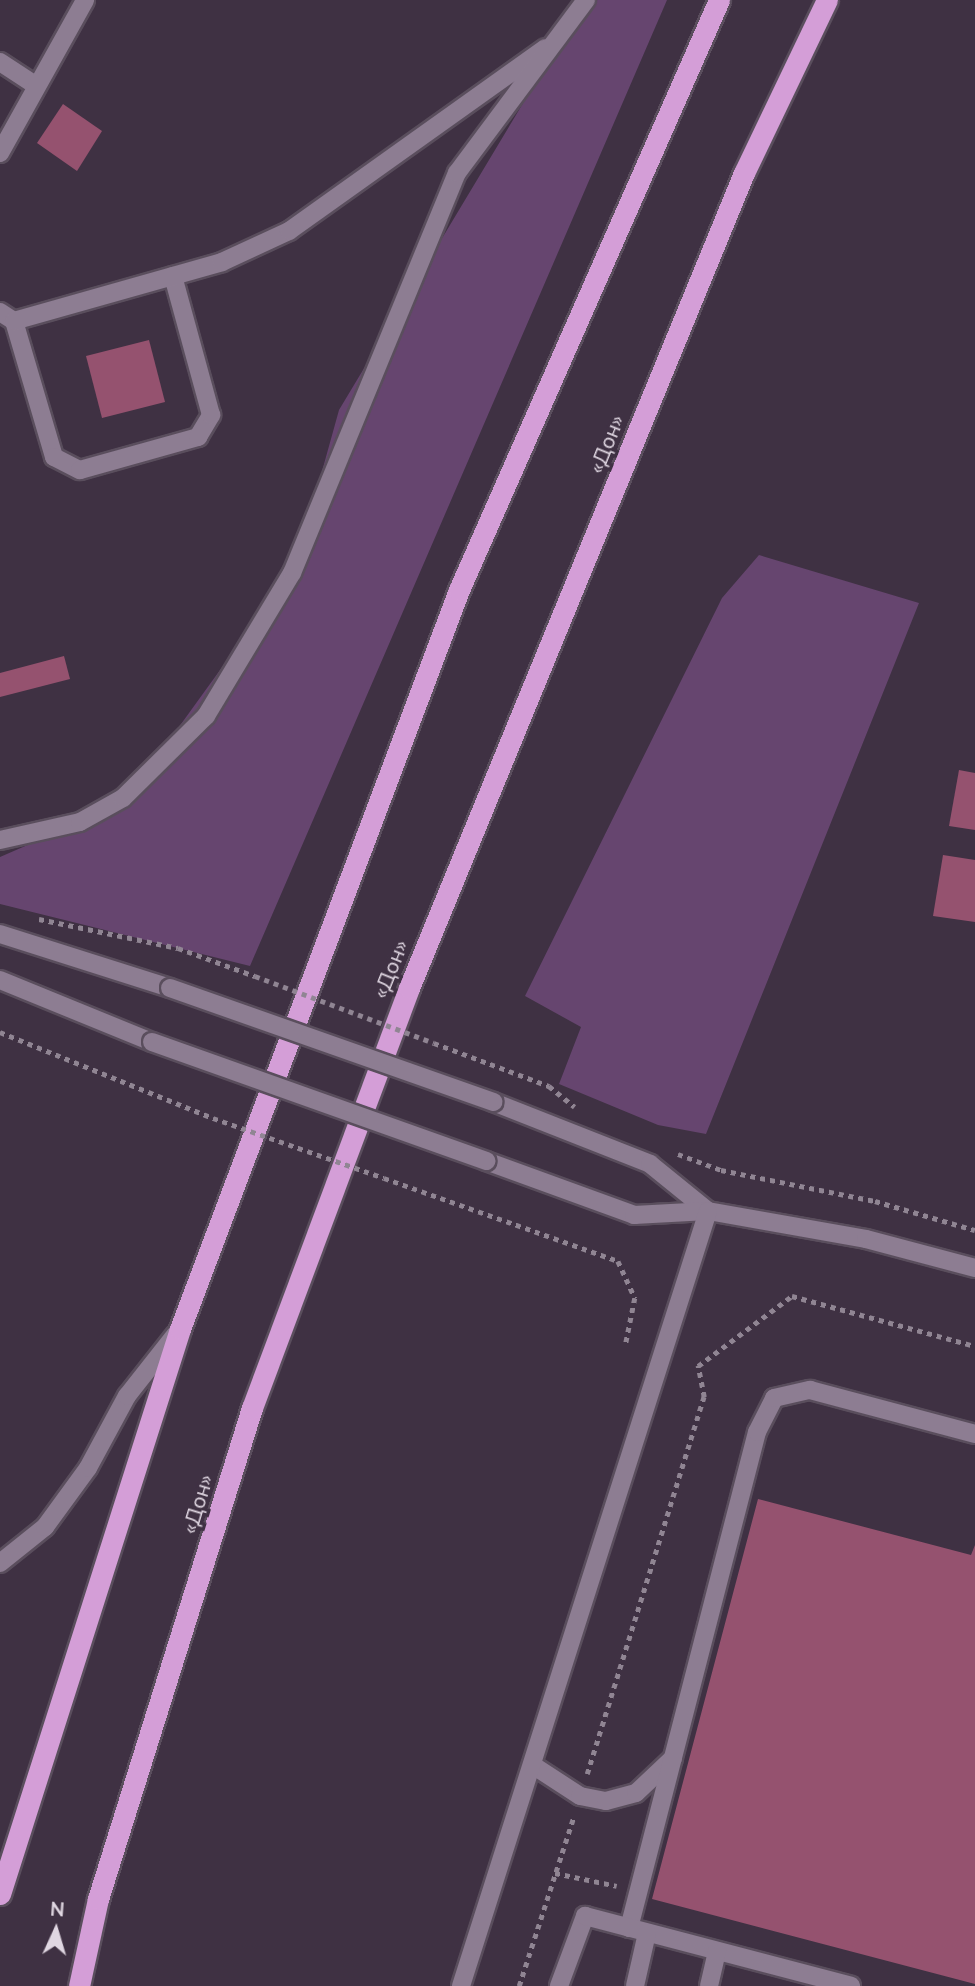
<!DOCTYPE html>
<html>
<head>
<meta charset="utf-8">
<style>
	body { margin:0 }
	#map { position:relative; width:975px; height:1986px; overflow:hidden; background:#3f3143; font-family:Mulish,sans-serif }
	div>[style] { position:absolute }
	.green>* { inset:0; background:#66456f }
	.building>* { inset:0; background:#95526f }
	.path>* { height:4.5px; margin-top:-2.25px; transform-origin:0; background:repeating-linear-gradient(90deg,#908593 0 5px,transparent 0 10px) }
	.roads { filter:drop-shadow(2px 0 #5a4e5d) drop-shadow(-2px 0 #5a4e5d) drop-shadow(0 2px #5a4e5d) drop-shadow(0 -2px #5a4e5d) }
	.minor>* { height:18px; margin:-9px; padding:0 9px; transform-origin:9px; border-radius:9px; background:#8d7d92 }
	.highway>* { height:21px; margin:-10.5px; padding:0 10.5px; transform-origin:10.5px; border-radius:10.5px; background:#d49ed7 }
	.path-bridge>* { height:4.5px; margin-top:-2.25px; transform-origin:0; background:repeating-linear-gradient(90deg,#908593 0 5px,transparent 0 10px) }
	.bridges { filter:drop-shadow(2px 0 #5a4e5d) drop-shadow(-2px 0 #5a4e5d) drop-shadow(0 2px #5a4e5d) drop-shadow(0 -2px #5a4e5d) }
	.minor-bridge>* { height:18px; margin:-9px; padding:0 9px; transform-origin:9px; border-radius:9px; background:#8d7d92 }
	span { translate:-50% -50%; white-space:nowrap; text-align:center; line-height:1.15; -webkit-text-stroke:7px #3f3143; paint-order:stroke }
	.street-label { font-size:21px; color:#e0d7e2 }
	.north { position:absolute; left:21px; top:1895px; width:70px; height:70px; -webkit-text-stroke:5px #3f3143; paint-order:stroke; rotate:4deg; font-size:19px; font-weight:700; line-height:28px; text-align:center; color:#e0d7e2 }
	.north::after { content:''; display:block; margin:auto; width:24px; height:32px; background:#e0d7e2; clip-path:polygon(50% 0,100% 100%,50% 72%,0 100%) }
</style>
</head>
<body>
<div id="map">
	<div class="green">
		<div style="clip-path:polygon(585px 0,667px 0,250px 966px,0 904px,0 857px,124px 803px,296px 565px,339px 410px)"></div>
		<div style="clip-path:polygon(759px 555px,919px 603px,706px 1134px,658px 1125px,559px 1084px,581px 1027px,525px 996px,722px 598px)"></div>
	</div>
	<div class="building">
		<div style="clip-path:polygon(63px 104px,102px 131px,77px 171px,37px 143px)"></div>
		<div style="clip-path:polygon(149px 340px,165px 402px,102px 418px,86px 356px)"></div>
		<div style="clip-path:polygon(64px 656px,70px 679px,0 697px,0 673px)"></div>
		<div style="clip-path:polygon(959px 770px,975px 773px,975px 830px,949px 826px)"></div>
		<div style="clip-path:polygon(943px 855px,975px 860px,975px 922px,933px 916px)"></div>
		<div style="clip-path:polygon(758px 1499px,971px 1555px,975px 1545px,975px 1984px,652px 1899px)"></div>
	</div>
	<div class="path">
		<div style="left:39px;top:919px;width:142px;rotate:11.8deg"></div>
		<div style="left:178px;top:948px;width:82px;rotate:20deg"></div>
		<div style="left:0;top:1032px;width:230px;rotate:22deg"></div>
		<div style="left:434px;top:1043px;width:123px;rotate:20.5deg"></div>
		<div style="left:549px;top:1086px;width:33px;rotate:39deg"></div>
		<div style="left:678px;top:1154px;width:46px;rotate:20.4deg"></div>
		<div style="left:721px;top:1170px;width:157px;rotate:11.4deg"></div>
		<div style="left:875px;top:1201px;width:104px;rotate:16.2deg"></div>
		<div style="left:384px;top:1178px;width:248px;rotate:19.5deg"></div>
		<div style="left:618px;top:1261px;width:41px;rotate:65.3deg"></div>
		<div style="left:635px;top:1298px;width:46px;rotate:101.3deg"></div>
		<div style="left:587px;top:1774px;width:395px;rotate:-72.8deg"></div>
		<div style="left:704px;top:1397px;width:32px;rotate:-101deg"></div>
		<div style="left:698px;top:1366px;width:117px;rotate:-36.7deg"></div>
		<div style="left:792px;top:1296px;width:190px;rotate:15.3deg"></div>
		<div style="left:555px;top:1873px;width:63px;rotate:11.8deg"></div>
		<div style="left:519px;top:1986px;width:179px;rotate:-72.1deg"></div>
	</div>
	<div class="roads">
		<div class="minor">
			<div style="left:0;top:62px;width:42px;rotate:33.3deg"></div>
			<div style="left:0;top:153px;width:175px;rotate:-60.9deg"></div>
			<div style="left:0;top:312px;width:17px;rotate:33deg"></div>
			<div style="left:14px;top:321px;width:142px;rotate:73.6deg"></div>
			<div style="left:54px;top:457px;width:29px;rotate:27deg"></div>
			<div style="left:80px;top:470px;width:123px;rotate:-15.6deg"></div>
			<div style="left:198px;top:437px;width:26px;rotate:-59deg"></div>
			<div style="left:211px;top:415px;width:144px;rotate:-105.3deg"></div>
			<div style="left:14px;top:321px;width:216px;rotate:-15.8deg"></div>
			<div style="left:222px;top:262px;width:74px;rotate:-24.8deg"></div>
			<div style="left:289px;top:231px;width:315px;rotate:-35.5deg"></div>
			<div style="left:0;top:840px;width:82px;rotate:-12.7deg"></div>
			<div style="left:80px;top:822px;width:49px;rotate:-29.2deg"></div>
			<div style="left:123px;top:798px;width:117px;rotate:-44.7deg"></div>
			<div style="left:206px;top:716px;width:167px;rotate:-59deg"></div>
			<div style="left:292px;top:573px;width:433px;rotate:-67.6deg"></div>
			<div style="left:457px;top:173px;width:216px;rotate:-53.3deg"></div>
			<div style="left:0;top:934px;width:178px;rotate:17.6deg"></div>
			<div style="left:0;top:980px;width:164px;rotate:22.2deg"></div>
			<div style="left:493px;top:1102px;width:169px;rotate:21.5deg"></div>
			<div style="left:650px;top:1164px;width:75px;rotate:39deg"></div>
			<div style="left:486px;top:1161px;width:158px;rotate:20deg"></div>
			<div style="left:634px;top:1215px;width:74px;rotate:-3.1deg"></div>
			<div style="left:708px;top:1211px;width:160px;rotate:10deg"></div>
			<div style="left:866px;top:1239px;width:113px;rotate:14.9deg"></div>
			<div style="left:0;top:1563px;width:58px;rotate:-38.7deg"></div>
			<div style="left:45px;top:1527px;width:73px;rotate:-53.9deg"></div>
			<div style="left:88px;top:1468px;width:82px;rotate:-61.6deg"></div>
			<div style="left:127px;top:1396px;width:78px;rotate:-51.8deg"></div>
			<div style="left:534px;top:1766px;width:55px;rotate:33.1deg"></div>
			<div style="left:580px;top:1796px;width:26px;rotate:11deg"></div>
			<div style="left:606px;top:1801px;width:31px;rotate:-15deg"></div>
			<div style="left:636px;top:1793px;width:51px;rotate:-43.4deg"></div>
			<div style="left:629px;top:1928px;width:512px;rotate:-75.53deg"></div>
			<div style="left:757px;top:1432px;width:38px;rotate:-63deg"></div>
			<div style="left:774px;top:1398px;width:37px;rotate:-13deg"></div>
			<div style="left:810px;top:1390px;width:171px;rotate:14.9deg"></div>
			<div style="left:461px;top:1986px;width:813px;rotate:-72.32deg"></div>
			<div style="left:559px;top:1986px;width:75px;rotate:-69.6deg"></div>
			<div style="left:585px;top:1916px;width:275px;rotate:14.7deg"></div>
			<div style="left:635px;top:1986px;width:54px;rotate:-77.2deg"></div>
			<div style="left:709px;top:1986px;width:36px;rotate:-77deg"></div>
		</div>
		<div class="highway">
			<div style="left:0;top:1894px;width:593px;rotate:-72.33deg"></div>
			<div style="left:180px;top:1329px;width:790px;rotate:-69.32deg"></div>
			<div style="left:459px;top:590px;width:645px;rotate:-66.22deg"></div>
			<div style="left:79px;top:1986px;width:89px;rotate:-77.7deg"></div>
			<div style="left:98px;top:1899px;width:515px;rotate:-72.59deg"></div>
			<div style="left:252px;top:1408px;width:448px;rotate:-69.5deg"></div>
			<div style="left:409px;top:988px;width:881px;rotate:-67.66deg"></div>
			<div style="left:744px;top:173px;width:192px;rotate:-64.4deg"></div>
		</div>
	</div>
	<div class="path-bridge">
		<div style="left:255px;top:976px;width:191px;rotate:20.5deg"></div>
		<div style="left:213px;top:1118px;width:181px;rotate:19.3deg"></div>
	</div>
	<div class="bridges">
		<div class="minor-bridge">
			<div style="left:170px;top:988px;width:343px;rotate:19.4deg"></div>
			<div style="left:152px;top:1042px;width:355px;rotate:19.6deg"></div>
		</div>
	</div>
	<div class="street-label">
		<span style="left:606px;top:444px;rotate:-68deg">«Дон»</span>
		<span style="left:390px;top:969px;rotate:-68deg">«Дон»</span>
		<span style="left:197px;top:1504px;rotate:-73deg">«Дон»</span>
	</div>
	<div class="north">N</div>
</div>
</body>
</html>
